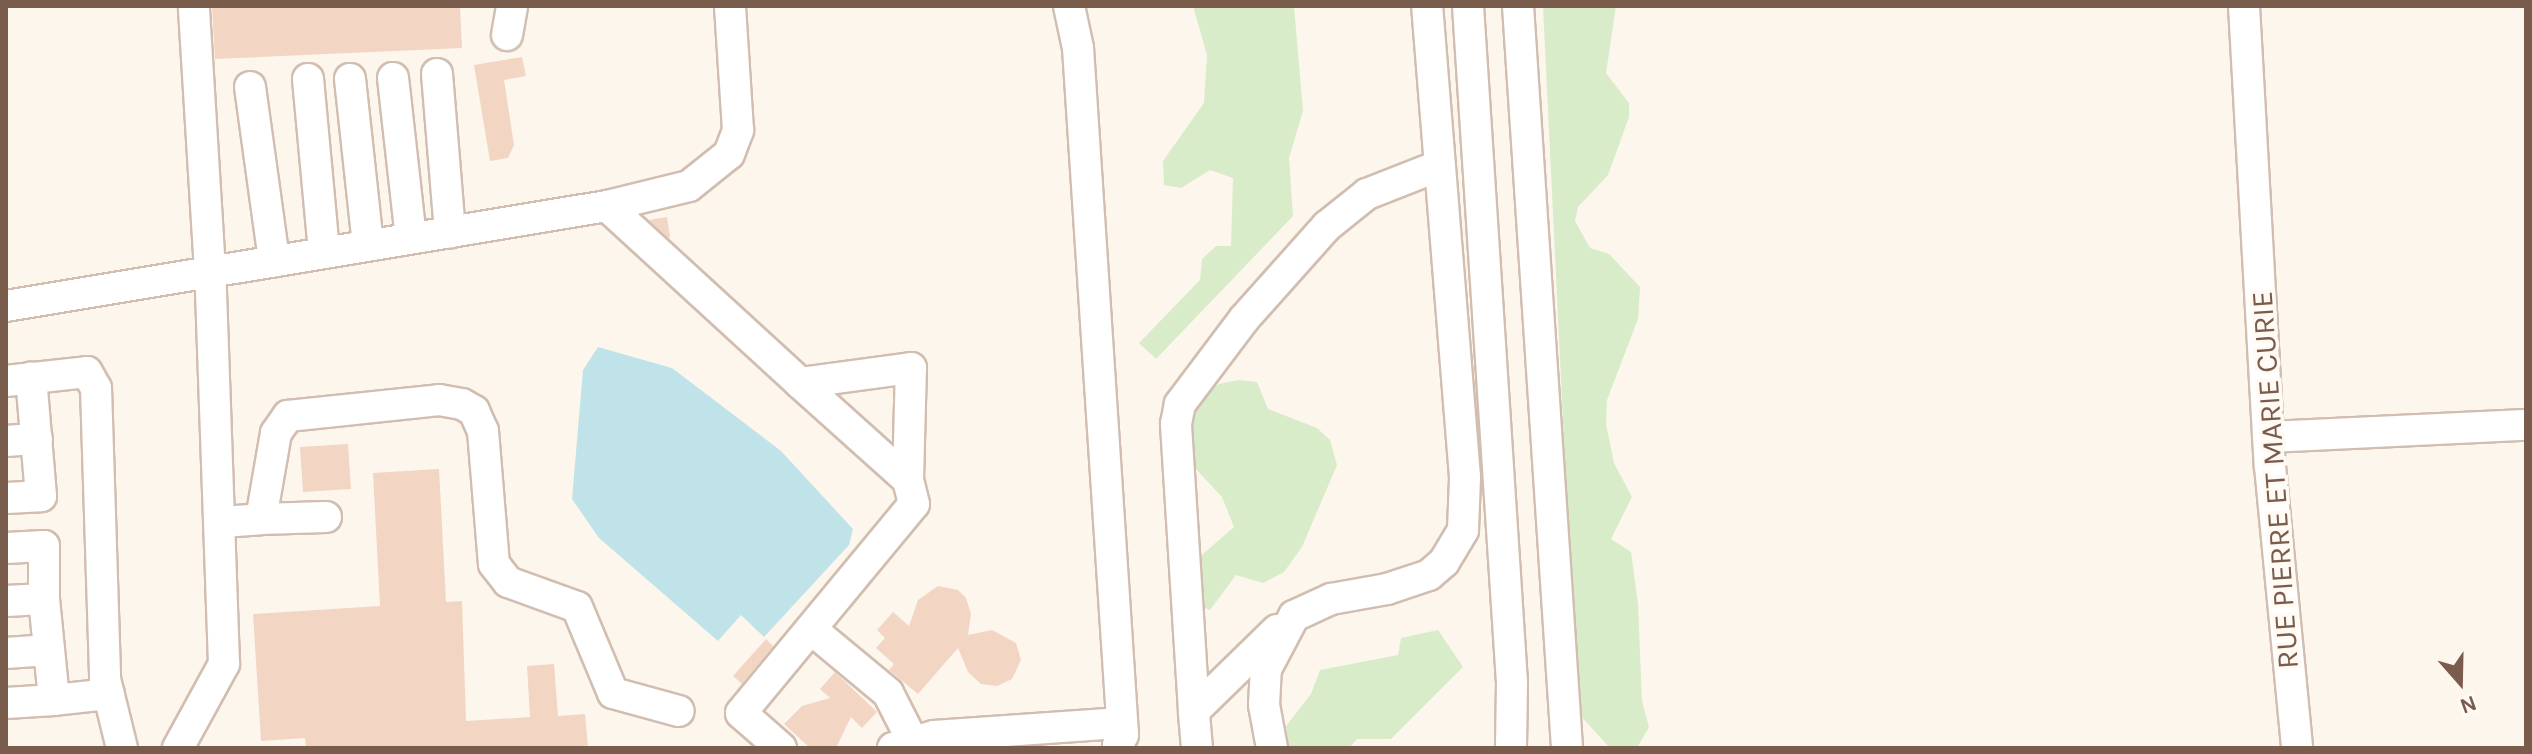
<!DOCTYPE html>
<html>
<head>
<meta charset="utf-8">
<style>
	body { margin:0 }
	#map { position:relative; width:2532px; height:754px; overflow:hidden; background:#fdf6ec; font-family:Karla,sans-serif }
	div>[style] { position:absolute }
	.green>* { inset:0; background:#d8ecc9 }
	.water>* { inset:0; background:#bfe3e8 }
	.building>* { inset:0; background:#f3d5c3 }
	.roads { filter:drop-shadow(2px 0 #d1beb0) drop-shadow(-2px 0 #d1beb0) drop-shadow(0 2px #d1beb0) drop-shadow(0 -2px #d1beb0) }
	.minor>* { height:30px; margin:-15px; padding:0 15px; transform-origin:15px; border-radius:15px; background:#fff }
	span { translate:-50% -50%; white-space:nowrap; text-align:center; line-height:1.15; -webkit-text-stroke:7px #fffaf3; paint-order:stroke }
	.street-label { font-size:30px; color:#7a5c4d }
	.frame { position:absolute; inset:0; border:8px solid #7a5c4d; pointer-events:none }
	.north { position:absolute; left:2420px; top:642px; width:80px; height:80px; -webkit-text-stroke:6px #fffaf3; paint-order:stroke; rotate:160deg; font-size:22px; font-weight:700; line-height:32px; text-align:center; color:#7a5c4d }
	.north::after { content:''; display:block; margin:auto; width:28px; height:36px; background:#7a5c4d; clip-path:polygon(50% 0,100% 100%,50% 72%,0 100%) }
</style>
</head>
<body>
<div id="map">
	<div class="green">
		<div style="clip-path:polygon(1193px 6px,1294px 6px,1303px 111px,1289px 158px,1293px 216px,1156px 359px,1139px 343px,1200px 280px,1202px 259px,1216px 246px,1231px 246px,1233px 178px,1210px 170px,1181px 188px,1164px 185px,1163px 161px,1204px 103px,1207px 55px)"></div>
		<div style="clip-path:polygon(1543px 6px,1616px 6px,1606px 73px,1629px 103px,1629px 117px,1608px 175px,1578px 207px,1575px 221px,1590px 248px,1609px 254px,1640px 287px,1638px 319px,1607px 400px,1606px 424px,1614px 463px,1632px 497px,1611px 539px,1631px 552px,1638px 604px,1642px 701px,1649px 727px,1637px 748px,1608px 746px,1577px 712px)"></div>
		<div style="clip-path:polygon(1238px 380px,1257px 382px,1268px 409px,1317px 428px,1330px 440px,1337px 465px,1302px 547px,1284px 572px,1263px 583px,1236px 575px,1210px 610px,1197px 605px,1193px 572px,1203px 554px,1234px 527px,1222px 497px,1193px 466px,1191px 425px,1198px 401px,1219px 384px)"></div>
		<div style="clip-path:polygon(1438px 630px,1463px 667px,1391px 739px,1357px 739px,1349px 748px,1289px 748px,1286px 726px,1311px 694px,1320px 670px,1398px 655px,1401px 638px)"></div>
	</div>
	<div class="water">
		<div style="clip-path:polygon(598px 347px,672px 368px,781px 451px,853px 529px,849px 545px,764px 637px,741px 615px,718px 641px,599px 538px,572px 499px,583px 370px)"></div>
	</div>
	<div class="building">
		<div style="clip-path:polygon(212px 6px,460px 6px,462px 48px,215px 59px)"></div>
		<div style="clip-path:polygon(522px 57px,526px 76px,504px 80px,514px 145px,508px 158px,490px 161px,474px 65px)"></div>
		<div style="clip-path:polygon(667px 217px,670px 237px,668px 238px,649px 220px)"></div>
		<div style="clip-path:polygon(348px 444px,351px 489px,303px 492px,300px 447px)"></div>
		<div style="clip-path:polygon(439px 469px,446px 602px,462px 601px,466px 721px,530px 717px,527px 666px,554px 664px,558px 716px,585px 714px,588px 748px,306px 748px,305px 738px,261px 741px,253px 614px,380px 606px,373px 473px)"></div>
		<div style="clip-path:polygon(938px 586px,958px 590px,966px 598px,971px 614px,968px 635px,992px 630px,1016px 643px,1021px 660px,1012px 679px,997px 686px,981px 684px,968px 672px,958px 648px,918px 694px,889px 670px,894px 664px,876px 648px,885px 638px,877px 630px,893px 612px,909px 626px,918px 600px)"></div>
		<div style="clip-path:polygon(766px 639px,773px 646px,742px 684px,733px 676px)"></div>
		<div style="clip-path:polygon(835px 672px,877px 712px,862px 728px,851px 717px,836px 748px,810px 748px,784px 724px,802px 706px,830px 698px,820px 689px)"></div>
	</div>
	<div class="roads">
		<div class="minor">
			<div style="left:1069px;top:6px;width:43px;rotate:77.9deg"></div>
			<div style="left:1078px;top:48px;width:688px;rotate:86.25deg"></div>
			<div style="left:1123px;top:735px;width:11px;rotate:117deg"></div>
			<div style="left:1468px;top:6px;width:678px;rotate:86.28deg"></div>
			<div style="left:1512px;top:683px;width:65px;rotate:90.9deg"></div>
			<div style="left:1518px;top:6px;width:744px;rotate:86.22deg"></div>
			<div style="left:2244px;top:6px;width:461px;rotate:86.8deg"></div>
			<div style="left:2270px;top:466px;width:283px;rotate:84.5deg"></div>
			<div style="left:507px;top:35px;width:29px;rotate:-80deg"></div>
			<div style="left:437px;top:74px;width:159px;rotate:85.3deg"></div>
			<div style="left:393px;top:78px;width:161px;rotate:83.6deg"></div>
			<div style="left:308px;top:79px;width:174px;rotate:84.7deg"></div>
			<div style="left:350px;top:79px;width:167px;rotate:83.8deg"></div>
			<div style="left:250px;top:87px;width:176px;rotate:82.1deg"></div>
			<div style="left:607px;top:206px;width:84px;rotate:-13.7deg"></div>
			<div style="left:689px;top:186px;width:51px;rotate:-38.7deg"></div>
			<div style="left:729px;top:154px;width:26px;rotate:-69deg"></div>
			<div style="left:738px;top:130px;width:124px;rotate:-93.7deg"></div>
			<div style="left:6px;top:306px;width:609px;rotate:-9.45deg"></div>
			<div style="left:607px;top:206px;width:262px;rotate:42.5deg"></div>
			<div style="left:800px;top:383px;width:145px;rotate:41.9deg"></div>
			<div style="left:908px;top:480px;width:112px;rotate:-88.5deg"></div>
			<div style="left:911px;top:368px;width:112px;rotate:172.3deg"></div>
			<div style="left:6px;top:381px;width:81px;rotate:-6.3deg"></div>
			<div style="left:87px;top:372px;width:18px;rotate:61deg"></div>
			<div style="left:96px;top:388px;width:291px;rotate:88.2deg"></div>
			<div style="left:105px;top:679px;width:71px;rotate:76.2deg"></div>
			<div style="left:2268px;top:437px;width:258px;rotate:-2.7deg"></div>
			<div style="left:6px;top:441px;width:31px;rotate:-4deg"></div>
			<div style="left:6px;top:498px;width:35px;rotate:-3deg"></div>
			<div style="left:41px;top:496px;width:119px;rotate:-94.8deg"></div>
			<div style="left:261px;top:519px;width:65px;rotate:-1.8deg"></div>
			<div style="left:222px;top:522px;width:39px;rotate:-4deg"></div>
			<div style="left:261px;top:519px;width:87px;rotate:-80.1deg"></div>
			<div style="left:276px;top:433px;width:21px;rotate:-55deg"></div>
			<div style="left:288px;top:416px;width:152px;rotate:-6deg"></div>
			<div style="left:439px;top:400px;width:23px;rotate:10deg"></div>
			<div style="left:462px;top:404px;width:14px;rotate:30deg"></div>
			<div style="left:474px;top:411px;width:22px;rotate:66deg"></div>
			<div style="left:483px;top:431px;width:133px;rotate:85.3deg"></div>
			<div style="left:494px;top:564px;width:23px;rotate:52deg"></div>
			<div style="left:508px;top:582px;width:73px;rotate:19.9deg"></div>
			<div style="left:577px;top:607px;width:93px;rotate:67.3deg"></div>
			<div style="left:613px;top:693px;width:68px;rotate:15.3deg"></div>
			<div style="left:6px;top:548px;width:38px;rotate:-3deg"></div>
			<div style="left:44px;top:546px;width:53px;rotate:90deg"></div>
			<div style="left:6px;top:601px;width:38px;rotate:-3deg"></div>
			<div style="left:44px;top:599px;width:101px;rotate:84.3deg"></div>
			<div style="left:54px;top:700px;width:48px;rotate:176.4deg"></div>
			<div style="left:811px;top:629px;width:100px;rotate:39.7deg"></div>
			<div style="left:888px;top:693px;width:55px;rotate:63deg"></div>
			<div style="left:6px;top:653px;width:43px;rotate:-4deg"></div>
			<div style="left:54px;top:700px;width:55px;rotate:-6.2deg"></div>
			<div style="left:1194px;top:711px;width:288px;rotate:-93.6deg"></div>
			<div style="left:1176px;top:424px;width:20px;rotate:-79deg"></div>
			<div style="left:1180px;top:404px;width:106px;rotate:-53deg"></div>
			<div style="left:1244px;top:319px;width:125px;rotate:-48.3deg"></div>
			<div style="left:1327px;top:226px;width:51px;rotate:-38.7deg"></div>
			<div style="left:1367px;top:194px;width:74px;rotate:-21.4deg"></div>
			<div style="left:178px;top:748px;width:96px;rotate:-61.3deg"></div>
			<div style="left:224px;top:664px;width:393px;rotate:-92deg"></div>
			<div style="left:210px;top:271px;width:265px;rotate:-93.5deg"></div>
			<div style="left:781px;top:748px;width:53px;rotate:-138.8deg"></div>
			<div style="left:741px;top:713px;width:271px;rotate:-50.4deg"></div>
			<div style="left:914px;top:504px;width:25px;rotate:-104deg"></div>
			<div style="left:893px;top:748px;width:43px;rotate:-16.3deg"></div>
			<div style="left:934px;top:736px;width:188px;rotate:-4deg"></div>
			<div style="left:1197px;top:748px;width:37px;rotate:-95deg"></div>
			<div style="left:1194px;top:711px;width:116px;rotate:-44.3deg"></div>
			<div style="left:1272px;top:748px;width:44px;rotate:-100.5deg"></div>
			<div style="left:1264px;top:705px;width:36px;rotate:-87deg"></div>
			<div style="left:1266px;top:669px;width:60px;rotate:-62.2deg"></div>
			<div style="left:1294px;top:616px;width:41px;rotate:-24.7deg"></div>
			<div style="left:1331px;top:599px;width:57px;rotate:-10.1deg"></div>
			<div style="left:1387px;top:589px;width:44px;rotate:-18.4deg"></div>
			<div style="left:1429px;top:575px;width:20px;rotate:-41deg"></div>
			<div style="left:1444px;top:562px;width:37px;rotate:-59deg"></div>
			<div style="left:1463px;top:530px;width:53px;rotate:-87.8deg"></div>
			<div style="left:1465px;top:477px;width:473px;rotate:-94.6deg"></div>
		</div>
	</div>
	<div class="street-label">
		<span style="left:2275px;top:480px;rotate:-94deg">RUE PIERRE ET MARIE CURIE</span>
	</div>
	<div class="frame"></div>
	<div class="north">N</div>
</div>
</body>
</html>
